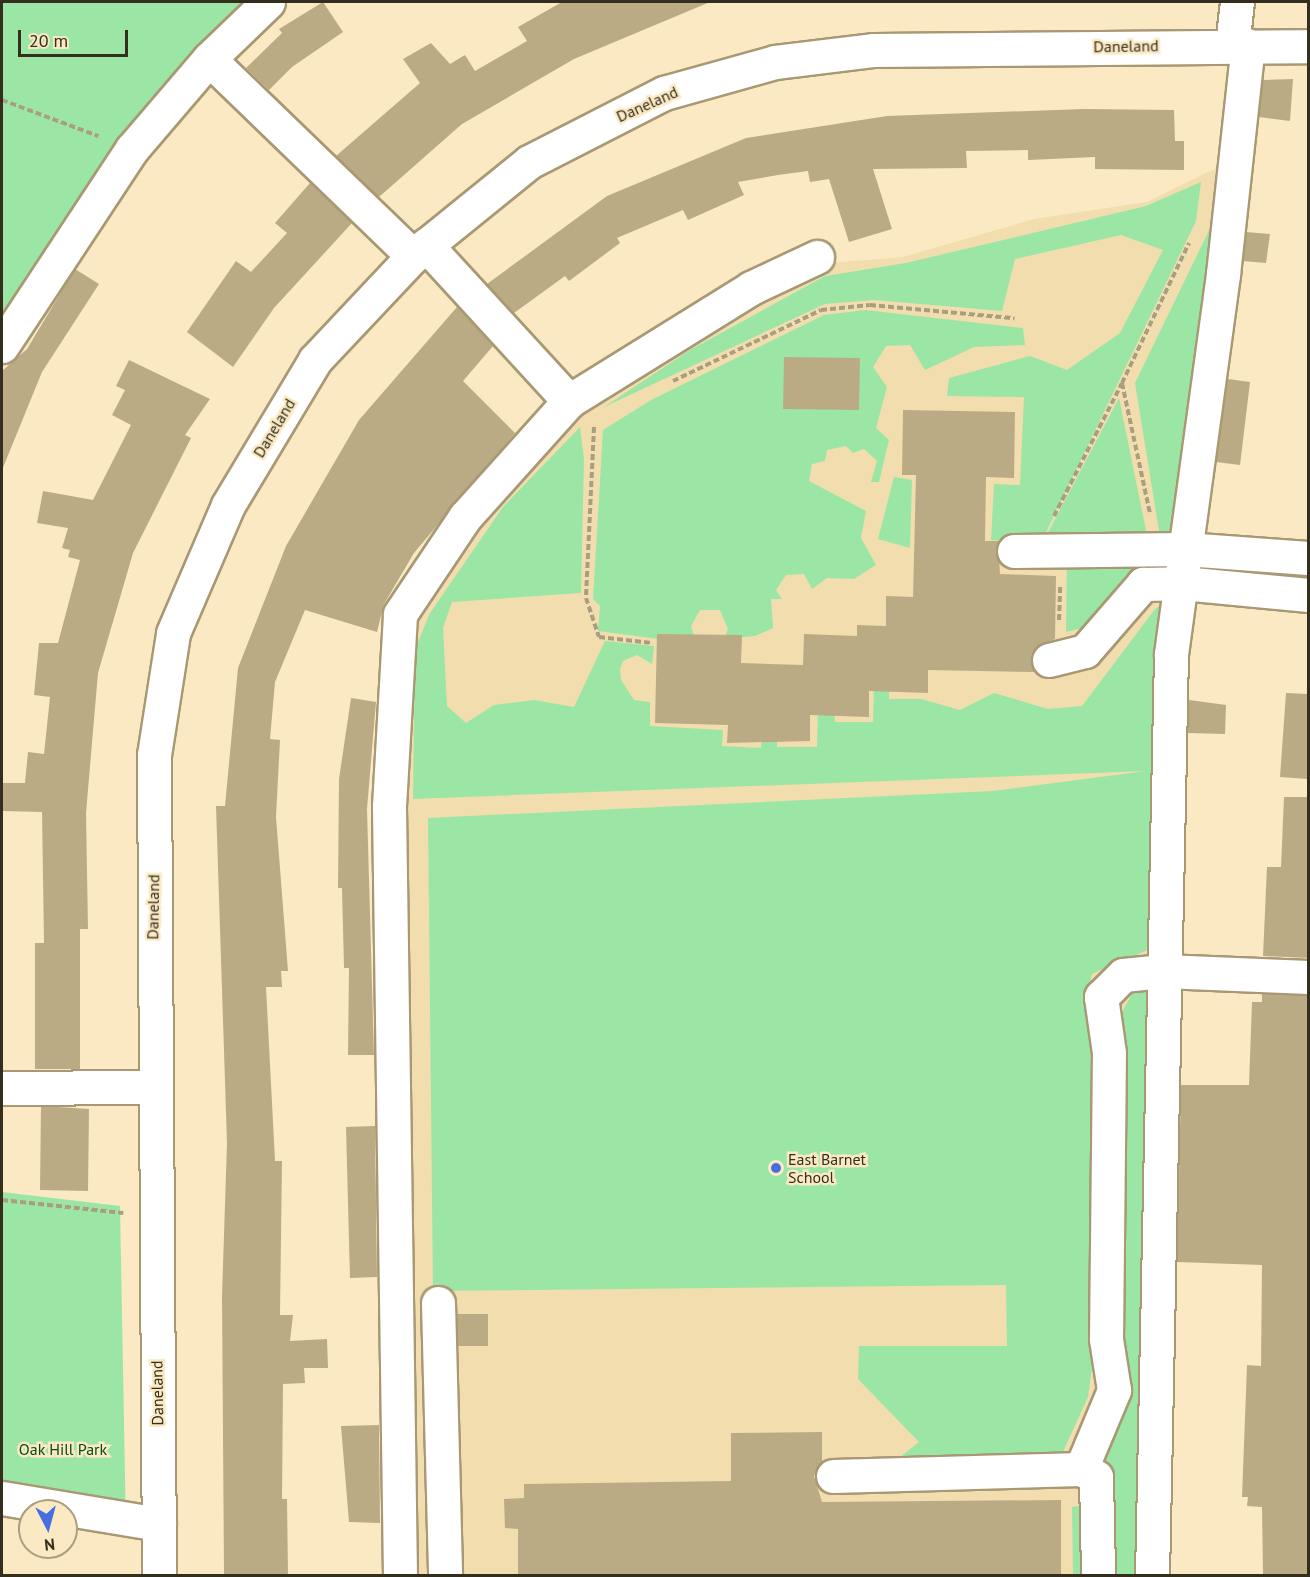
<!DOCTYPE html>
<html>
<head>
<meta charset="utf-8">
<style>
	body { margin:0 }
	#map { position:relative; width:1310px; height:1577px; overflow:hidden; background:#fae9c2; font-family:"PT Sans",sans-serif }
	div>[style] { position:absolute }
	.built>* { inset:0; background:#f2ddaf }
	.green>* { inset:0; background:#9be6a4 }
	.building>* { inset:0; background:#bbab85 }
	.path>* { height:4px; margin-top:-2px; transform-origin:0; background:repeating-linear-gradient(90deg,#aa9e81 0 6px,transparent 0 9px) }
	.roads { filter:drop-shadow(2px 0 #a89874) drop-shadow(-2px 0 #a89874) drop-shadow(0 2px #a89874) drop-shadow(0 -2px #a89874) }
	.minor>* { height:33px; margin:-16.5px; padding:0 16.5px; transform-origin:16.5px; border-radius:16.5px; background:#fff }
	.dots>* { width:16px; height:16px; translate:-50% -50%; box-sizing:border-box; border:3px solid #fae9c2; border-radius:50% }
	span { translate:-50% -50%; white-space:nowrap; text-align:center; line-height:1.15; -webkit-text-stroke:5px #fae9c2; paint-order:stroke }
	.street-label { font-size:16px; color:#342e1f }
	.poi-label { font-size:16px; color:#342e1f }
	.left { translate:0 -50%; text-align:left }
	.park-label { font-size:16px; color:#034c19 }
	.frame { position:absolute; inset:0; border:3px solid #342e1f; pointer-events:none }
	.north { position:absolute; left:18px; top:1499px; width:60px; height:60px; box-sizing:border-box; background:#fae9c2; border:2px solid #ab9e81; border-radius:50%; rotate:174deg; font-size:16px; font-weight:700; line-height:24px; text-align:center; color:#342e1f }
	.north::after { content:''; display:block; margin:auto; width:21px; height:27px; background:#496de1; clip-path:polygon(50% 0,100% 100%,50% 72%,0 100%) }
	.scale { position:absolute; left:18px; top:30px; width:110px; height:27px; box-sizing:border-box; border:3px solid #342e1f; border-top:0; padding-left:8px; font-size:18px; line-height:21px; white-space:nowrap; color:#342e1f; -webkit-text-stroke:4px #fae9c2; paint-order:stroke }
</style>
</head>
<body>
<div id="map">
	<div class="built">
		<div style="clip-path:polygon(1224px 164px,1182px 481px,1141px 1575px,411px 1575px,402px 672px,423px 592px,470px 527px,587px 406px,816px 264px,903px 257px,1034px 219px,1147px 202px)"></div>
	</div>
	<div class="green">
		<div style="clip-path:polygon(2px 2px,251px 2px,150px 99px,26px 276px,2px 320px)"></div>
		<div style="clip-path:polygon(1201px 182px,1196px 221px,1041px 543px,991px 540px,994px 484px,1020px 485px,1024px 397px,947px 396px,949px 378px,1030px 356px,1067px 370px,1120px 333px,1163px 250px,1121px 235px,1015px 259px,1002px 311px,874px 300px,825px 304px,604px 407px,690px 350px,825px 276px,906px 263px,1146px 206px)"></div>
		<div style="clip-path:polygon(1218px 212px,1178px 542px,1161px 543px,1135px 383px)"></div>
		<div style="clip-path:polygon(865px 310px,1023px 328px,1025px 345px,974px 347px,925px 370px,910px 345px,886px 346px,873px 367px,887px 387px,876px 428px,889px 440px,879px 482px,871px 482px,877px 461px,864px 449px,853px 453px,846px 446px,827px 450px,825px 461px,812px 464px,809px 481px,866px 511px,861px 538px,876px 565px,854px 579px,827px 578px,812px 589px,804px 574px,786px 575px,776px 590px,782px 599px,771px 599px,773px 628px,755px 636px,724px 639px,728px 629px,720px 610px,700px 610px,691px 626px,696px 644px,598px 631px,600px 606px,593px 599px,603px 430px,651px 400px,824px 315px)"></div>
		<div style="clip-path:polygon(1119px 398px,1148px 540px,1044px 540px)"></div>
		<div style="clip-path:polygon(580px 427px,584px 459px,581px 593px,452px 602px,443px 628px,447px 706px,466px 723px,494px 705px,534px 700px,574px 707px,605px 641px,654px 646px,652px 664px,637px 655px,623px 661px,620px 669px,621px 680px,634px 700px,650px 702px,650px 726px,723px 730px,722px 746px,761px 748px,762px 734px,777px 733px,777px 747px,817px 747px,818px 707px,834px 708px,835px 722px,873px 722px,874px 683px,889px 683px,889px 699px,921px 699px,960px 710px,994px 693px,1048px 709px,1082px 706px,1155px 609px,1167px 600px,1152px 948px,1092px 974px,1086px 1003px,1097px 1036px,1095px 1346px,1088px 1397px,1062px 1454px,899px 1458px,919px 1442px,858px 1379px,859px 1346px,1007px 1346px,1006px 1285px,433px 1291px,428px 818px,993px 791px,1146px 771px,413px 799px,415px 649px,430px 613px,503px 507px)"></div>
		<div style="clip-path:polygon(894px 477px,912px 480px,910px 548px,878px 539px)"></div>
		<div style="clip-path:polygon(1067px 556px,1171px 558px,1169px 573px,1087px 627px,1066px 632px)"></div>
		<div style="clip-path:polygon(1133px 992px,1150px 992px,1142px 1575px,1106px 1575px,1103px 1467px,1126px 1396px,1116px 1332px,1120px 1016px)"></div>
		<div style="clip-path:polygon(2px 1192px,120px 1206px,126px 1531px,2px 1503px)"></div>
		<div style="clip-path:polygon(1086px 1505px,1087px 1575px,1073px 1575px,1072px 1507px)"></div>
	</div>
	<div class="building">
		<div style="clip-path:polygon(323px 2px,343px 32px,292px 67px,269px 90px,246px 68px,282px 33px,279px 29px)"></div>
		<div style="clip-path:polygon(562px 2px,710px 2px,574px 59px,462px 124px,379px 197px,336px 156px,420px 83px,403px 59px,431px 43px,450px 64px,465px 55px,475px 71px,527px 41px,518px 27px)"></div>
		<div style="clip-path:polygon(1293px 79px,1290px 121px,1259px 117px,1263px 80px)"></div>
		<div style="clip-path:polygon(1084px 109px,1174px 110px,1175px 141px,1184px 141px,1184px 170px,1095px 169px,1095px 157px,1028px 160px,1028px 150px,966px 151px,967px 168px,873px 169px,892px 229px,849px 242px,829px 179px,810px 182px,808px 171px,778px 175px,738px 182px,744px 195px,688px 220px,683px 210px,617px 238px,620px 243px,569px 281px,565px 276px,514px 313px,487px 284px,607px 196px,746px 138px,887px 116px)"></div>
		<div style="clip-path:polygon(310px 183px,352px 223px,274px 308px,233px 367px,187px 332px,236px 261px,251px 272px,287px 233px,275px 223px)"></div>
		<div style="clip-path:polygon(1246px 232px,1270px 234px,1266px 263px,1243px 261px)"></div>
		<div style="clip-path:polygon(75px 269px,99px 284px,42px 372px,2px 470px,2px 371px,27px 349px)"></div>
		<div style="clip-path:polygon(457px 307px,493px 346px,463px 381px,515px 433px,414px 553px,384px 604px,377px 632px,305px 610px,275px 682px,270px 739px,280px 740px,276px 817px,288px 971px,281px 971px,282px 987px,266px 987px,275px 1161px,282px 1161px,280px 1315px,293px 1315px,290px 1341px,327px 1339px,328px 1368px,304px 1368px,305px 1383px,283px 1384px,282px 1499px,287px 1499px,288px 1575px,224px 1575px,222px 1296px,227px 1143px,216px 806px,225px 806px,238px 668px,286px 546px,359px 420px)"></div>
		<div style="clip-path:polygon(784px 357px,860px 358px,859px 410px,783px 409px)"></div>
		<div style="clip-path:polygon(129px 360px,210px 399px,185px 435px,191px 438px,133px 553px,98px 673px,86px 813px,88px 929px,80px 929px,80px 1069px,35px 1069px,35px 943px,44px 943px,42px 812px,2px 811px,2px 783px,25px 783px,28px 752px,44px 754px,50px 697px,34px 695px,39px 643px,58px 643px,80px 560px,68px 557px,70px 550px,62px 548px,68px 528px,37px 523px,43px 491px,93px 500px,131px 425px,112px 415px,125px 390px,116px 386px)"></div>
		<div style="clip-path:polygon(1228px 379px,1250px 382px,1240px 465px,1216px 462px)"></div>
		<div style="clip-path:polygon(903px 410px,1015px 412px,1014px 478px,986px 477px,985px 541px,998px 541px,1000px 574px,1056px 576px,1055px 639px,1036px 647px,1031px 655px,1035px 672px,928px 670px,928px 693px,869px 691px,869px 717px,810px 715px,810px 741px,727px 743px,728px 725px,655px 723px,657px 634px,742px 635px,741px 663px,803px 665px,804px 634px,857px 636px,857px 625px,886px 626px,886px 596px,913px 597px,916px 475px,902px 475px)"></div>
		<div style="clip-path:polygon(1286px 693px,1308px 694px,1308px 779px,1280px 777px)"></div>
		<div style="clip-path:polygon(351px 698px,376px 702px,367px 809px,374px 1055px,348px 1055px,349px 968px,344px 968px,342px 888px,338px 888px,339px 779px)"></div>
		<div style="clip-path:polygon(1189px 700px,1226px 705px,1225px 734px,1188px 733px)"></div>
		<div style="clip-path:polygon(1284px 797px,1308px 797px,1308px 958px,1263px 956px,1267px 867px,1281px 867px)"></div>
		<div style="clip-path:polygon(1262px 994px,1308px 996px,1308px 1575px,1263px 1575px,1262px 1507px,1247px 1506px,1248px 1497px,1242px 1497px,1247px 1365px,1261px 1366px,1262px 1265px,1177px 1262px,1181px 1085px,1249px 1085px,1252px 1002px,1262px 1002px)"></div>
		<div style="clip-path:polygon(41px 1106px,89px 1109px,88px 1191px,40px 1190px)"></div>
		<div style="clip-path:polygon(375px 1126px,377px 1277px,350px 1278px,346px 1127px)"></div>
		<div style="clip-path:polygon(457px 1314px,488px 1314px,488px 1346px,458px 1346px)"></div>
		<div style="clip-path:polygon(379px 1425px,380px 1523px,349px 1522px,341px 1426px)"></div>
		<div style="clip-path:polygon(822px 1432px,822px 1461px,814px 1476px,822px 1502px,1061px 1500px,1061px 1575px,518px 1575px,518px 1529px,505px 1528px,504px 1499px,524px 1498px,524px 1484px,731px 1481px,731px 1433px)"></div>
	</div>
	<div class="path">
		<div style="left:2px;top:100px;width:103px;rotate:20.6deg"></div>
		<div style="left:673px;top:381px;width:164px;rotate:-25.6deg"></div>
		<div style="left:821px;top:310px;width:49px;rotate:-5.8deg"></div>
		<div style="left:870px;top:305px;width:145px;rotate:5.2deg"></div>
		<div style="left:1122px;top:383px;width:155px;rotate:-64.4deg"></div>
		<div style="left:594px;top:427px;width:171px;rotate:92.7deg"></div>
		<div style="left:586px;top:598px;width:41px;rotate:71.6deg"></div>
		<div style="left:599px;top:637px;width:53px;rotate:6.5deg"></div>
		<div style="left:1054px;top:516px;width:149px;rotate:-62.9deg"></div>
		<div style="left:1122px;top:383px;width:134px;rotate:77.9deg"></div>
		<div style="left:1059px;top:620px;width:34px;rotate:-88deg"></div>
		<div style="left:2px;top:1200px;width:122px;rotate:6.1deg"></div>
	</div>
	<div class="roads">
		<div class="minor">
			<div style="left:268px;top:2px;width:82px;rotate:136deg"></div>
			<div style="left:209px;top:59px;width:284px;rotate:44deg"></div>
			<div style="left:1232px;top:45px;width:43px;rotate:-83.4deg"></div>
			<div style="left:426px;top:245px;width:212px;rotate:47.5deg"></div>
			<div style="left:2px;top:346px;width:236px;rotate:-56.6deg"></div>
			<div style="left:132px;top:149px;width:118px;rotate:-49.5deg"></div>
			<div style="left:1014px;top:551px;width:171px;rotate:-0.7deg"></div>
			<div style="left:1185px;top:549px;width:123px;rotate:4.2deg"></div>
			<div style="left:1049px;top:660px;width:37px;rotate:-14deg"></div>
			<div style="left:1085px;top:651px;width:89px;rotate:-49.1deg"></div>
			<div style="left:1143px;top:584px;width:39px;rotate:-1deg"></div>
			<div style="left:1182px;top:583px;width:127px;rotate:5.4deg"></div>
			<div style="left:2px;top:1088px;width:151px;rotate:-0.4deg"></div>
			<div style="left:438px;top:1303px;width:273px;rotate:88.5deg"></div>
			<div style="left:1081px;top:1469px;width:86px;rotate:-67.3deg"></div>
			<div style="left:1114px;top:1390px;width:52px;rotate:-98.9deg"></div>
			<div style="left:1106px;top:1339px;width:286px;rotate:-89.4deg"></div>
			<div style="left:1109px;top:1053px;width:57px;rotate:-98.1deg"></div>
			<div style="left:1101px;top:997px;width:31px;rotate:-45deg"></div>
			<div style="left:1123px;top:975px;width:40px;rotate:-5.7deg"></div>
			<div style="left:1163px;top:971px;width:145px;rotate:2.4deg"></div>
			<div style="left:833px;top:1476px;width:248px;rotate:-1.6deg"></div>
			<div style="left:1081px;top:1469px;width:17px;rotate:28deg"></div>
			<div style="left:1096px;top:1477px;width:99px;rotate:88.8deg"></div>
			<div style="left:2px;top:1498px;width:159px;rotate:9.4deg"></div>
			<div style="left:159px;top:1576px;width:821px;rotate:-90.35deg"></div>
			<div style="left:154px;top:755px;width:123px;rotate:-81.1deg"></div>
			<div style="left:173px;top:633px;width:139px;rotate:-66.7deg"></div>
			<div style="left:228px;top:505px;width:169px;rotate:-59deg"></div>
			<div style="left:315px;top:360px;width:143px;rotate:-46.7deg"></div>
			<div style="left:413px;top:256px;width:149px;rotate:-39deg"></div>
			<div style="left:529px;top:162px;width:152px;rotate:-27.1deg"></div>
			<div style="left:664px;top:93px;width:115px;rotate:-15.6deg"></div>
			<div style="left:775px;top:62px;width:100px;rotate:-6.9deg"></div>
			<div style="left:874px;top:50px;width:434px;rotate:-0.5deg"></div>
			<div style="left:400px;top:1576px;width:770px;rotate:-90.82deg"></div>
			<div style="left:389px;top:806px;width:192px;rotate:-86.7deg"></div>
			<div style="left:400px;top:614px;width:117px;rotate:-56.2deg"></div>
			<div style="left:465px;top:517px;width:156px;rotate:-48.1deg"></div>
			<div style="left:569px;top:401px;width:214px;rotate:-31.8deg"></div>
			<div style="left:751px;top:288px;width:73px;rotate:-25.2deg"></div>
			<div style="left:1152px;top:1576px;width:922px;rotate:-88.82deg"></div>
			<div style="left:1171px;top:654px;width:384px;rotate:-82.2deg"></div>
			<div style="left:1223px;top:274px;width:230px;rotate:-83.8deg"></div>
		</div>
	</div>
	<div class="dots">
		<div style="left:776px;top:1168px;background:#496de1"></div>
	</div>
	<div class="street-label">
		<span style="left:1126px;top:46px;rotate:-1deg">Daneland</span>
		<span style="left:647px;top:104px;rotate:-24deg">Daneland</span>
		<span style="left:274px;top:428px;rotate:-59deg">Daneland</span>
		<span style="left:153px;top:907px;rotate:-89deg">Daneland</span>
		<span style="left:157px;top:1393px;rotate:-91deg">Daneland</span>
	</div>
	<div class="poi-label">
		<span class="left" style="left:788px;top:1168px">East Barnet<br>School</span>
	</div>
	<div class="park-label">
		<span style="left:63px;top:1449px">Oak Hill Park</span>
	</div>
	<div class="frame"></div>
	<div class="north">N</div>
	<div class="scale">20 m</div>
</div>
</body>
</html>
